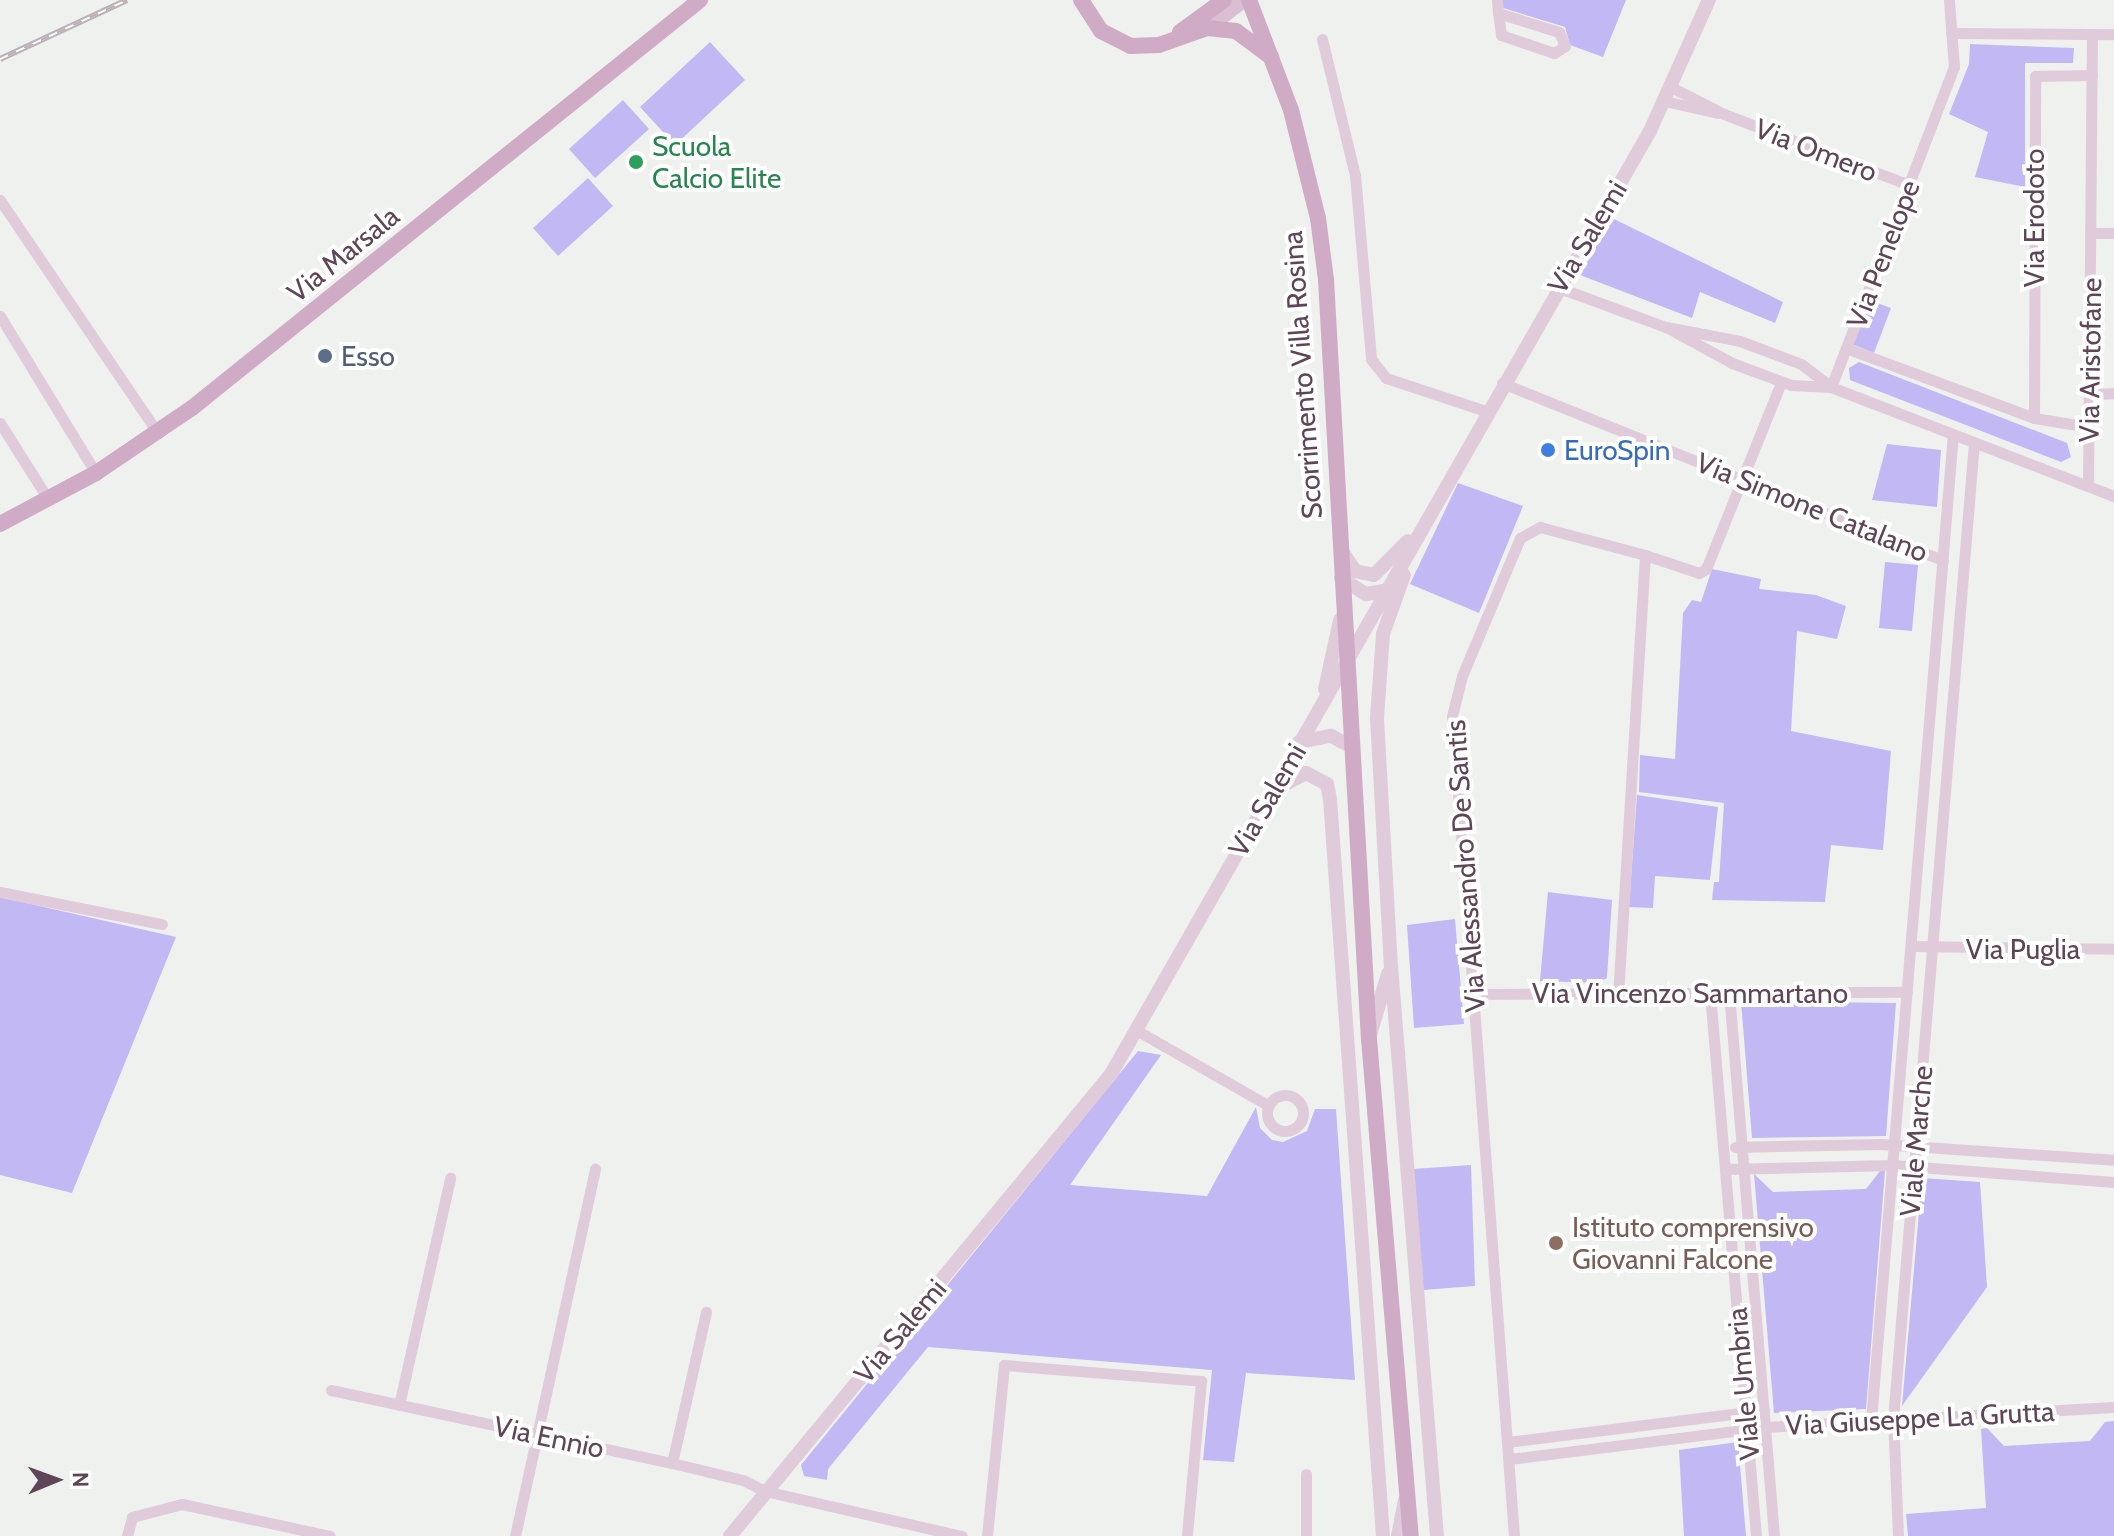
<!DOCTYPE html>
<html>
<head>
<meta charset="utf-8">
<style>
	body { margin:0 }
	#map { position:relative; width:2114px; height:1536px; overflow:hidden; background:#eff1ee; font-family:Cabin,sans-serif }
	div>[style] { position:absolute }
	.green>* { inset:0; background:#c2b8f3 }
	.minor>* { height:11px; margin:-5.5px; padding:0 5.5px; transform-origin:5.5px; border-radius:5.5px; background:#e0cbdb }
	.minor>.ring { margin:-5.5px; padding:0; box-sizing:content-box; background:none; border:11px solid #e0cbdb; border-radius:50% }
	.tertiary>* { height:14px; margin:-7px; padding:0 7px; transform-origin:7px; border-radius:7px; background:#e0cbdb }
	.secondary>* { height:16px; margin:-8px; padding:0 8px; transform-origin:8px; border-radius:8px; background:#d9bfd1 }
	.primary>* { height:16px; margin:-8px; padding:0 8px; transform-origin:8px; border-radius:8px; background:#d0abc6 }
	.rail>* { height:6px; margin-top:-3px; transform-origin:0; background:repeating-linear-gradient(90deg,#fff 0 9px,#bab0b6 0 18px); box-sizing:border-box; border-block:2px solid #bab0b6 }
	.dots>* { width:22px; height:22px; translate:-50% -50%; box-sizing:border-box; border:4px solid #fff; border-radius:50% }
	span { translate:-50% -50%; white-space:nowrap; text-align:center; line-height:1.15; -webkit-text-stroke:8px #fff; paint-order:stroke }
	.leisure-label { font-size:28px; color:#27864d }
	.left { translate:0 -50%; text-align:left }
	.street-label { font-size:28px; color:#5e4557 }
	.service-label { font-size:28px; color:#4e5e75 }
	.shop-label { font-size:28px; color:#366cbe }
	.education-label { font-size:28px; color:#785e54 }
	.north { position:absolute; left:16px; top:1440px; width:80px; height:80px; -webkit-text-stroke:6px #fff; paint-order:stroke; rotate:89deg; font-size:22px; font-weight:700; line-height:32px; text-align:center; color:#5e4557 }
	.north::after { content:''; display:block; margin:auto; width:28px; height:36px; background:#5e4557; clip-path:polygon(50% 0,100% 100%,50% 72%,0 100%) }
</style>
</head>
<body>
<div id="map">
	<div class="green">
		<div style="clip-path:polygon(1502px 0,1626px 0,1603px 57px,1570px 45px,1565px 27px,1503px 8px)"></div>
		<div style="clip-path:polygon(710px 42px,745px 80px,675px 145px,640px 107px)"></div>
		<div style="clip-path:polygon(1970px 44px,2074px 48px,2073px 63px,2025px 63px,2025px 187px,1975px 177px,1988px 132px,1949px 114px,1969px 64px)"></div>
		<div style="clip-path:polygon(623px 100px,649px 129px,595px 178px,569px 149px)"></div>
		<div style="clip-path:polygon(588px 178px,613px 206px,558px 256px,533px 228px)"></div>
		<div style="clip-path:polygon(1612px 218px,1783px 302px,1775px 323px,1700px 292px,1692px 318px,1580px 275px)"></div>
		<div style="clip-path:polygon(1869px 300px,1891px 308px,1874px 353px,1852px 344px)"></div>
		<div style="clip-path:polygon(1859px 362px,2067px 443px,2071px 457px,2061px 462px,1850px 380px,1849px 368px)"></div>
		<div style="clip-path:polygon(1887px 444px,1941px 450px,1937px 507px,1872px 500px)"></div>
		<div style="clip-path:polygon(1458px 483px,1523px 506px,1479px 613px,1410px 584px)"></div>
		<div style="clip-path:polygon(1885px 562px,1918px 565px,1912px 631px,1879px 628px)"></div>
		<div style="clip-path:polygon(1712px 569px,1761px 579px,1759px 589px,1816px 595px,1846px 606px,1837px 639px,1797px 631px,1791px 731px,1891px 751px,1883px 850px,1831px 845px,1825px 902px,1712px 900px,1714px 882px,1719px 882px,1724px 803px,1639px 792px,1640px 755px,1675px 759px,1683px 613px,1692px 600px,1701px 602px)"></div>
		<div style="clip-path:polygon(1637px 795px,1718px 807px,1710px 880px,1655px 876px,1653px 908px,1629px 907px)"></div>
		<div style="clip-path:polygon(1548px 892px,1612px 900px,1607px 978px,1597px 983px,1540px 981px)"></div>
		<div style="clip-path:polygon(0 897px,176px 937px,72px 1193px,0 1175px)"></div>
		<div style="clip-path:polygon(1455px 919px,1464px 1024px,1414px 1028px,1407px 925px)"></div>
		<div style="clip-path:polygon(1741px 1001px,1896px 1003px,1886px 1136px,1752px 1138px)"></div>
		<div style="clip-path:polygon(1138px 1051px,1161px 1055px,1070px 1185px,1207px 1196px,1256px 1107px,1260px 1128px,1272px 1140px,1283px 1142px,1307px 1131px,1315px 1109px,1336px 1109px,1355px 1380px,1246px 1373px,1234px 1462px,1203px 1460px,1212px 1370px,928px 1347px,828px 1469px,827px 1480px,804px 1476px,801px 1465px)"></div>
		<div style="clip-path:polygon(1471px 1165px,1475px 1286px,1423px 1290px,1413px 1169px)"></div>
		<div style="clip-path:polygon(1880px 1171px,1885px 1171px,1866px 1409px,1774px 1413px,1754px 1174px,1773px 1192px,1866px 1189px)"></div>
		<div style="clip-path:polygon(1922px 1178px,1980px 1182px,1987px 1287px,1902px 1406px)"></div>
		<div style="clip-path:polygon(2114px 1421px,2114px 1536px,1908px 1536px,1906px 1514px,1986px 1508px,1981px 1429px,1987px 1428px,2004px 1446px,2090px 1441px,2105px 1422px)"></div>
		<div style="clip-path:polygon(1738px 1442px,1746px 1536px,1684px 1536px,1679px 1450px)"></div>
	</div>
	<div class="minor">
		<div style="left:1497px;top:0;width:13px;rotate:86deg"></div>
		<div style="left:1498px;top:13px;width:22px;rotate:82deg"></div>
		<div style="left:1501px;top:35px;width:56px;rotate:18.8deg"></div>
		<div style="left:1554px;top:53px;width:13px;rotate:-32deg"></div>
		<div style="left:1565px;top:46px;width:15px;rotate:-113deg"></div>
		<div style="left:1559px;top:32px;width:64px;rotate:-162.7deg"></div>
		<div style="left:1951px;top:33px;width:163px;rotate:0.4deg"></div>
		<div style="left:1322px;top:39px;width:140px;rotate:76.4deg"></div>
		<div style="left:1355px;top:175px;width:185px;rotate:85deg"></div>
		<div style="left:1371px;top:359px;width:24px;rotate:52deg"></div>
		<div style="left:1386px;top:378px;width:105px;rotate:18.3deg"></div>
		<div style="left:1671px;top:87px;width:59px;rotate:27deg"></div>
		<div style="left:1724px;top:114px;width:198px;rotate:21deg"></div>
		<div style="left:1665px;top:101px;width:54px;rotate:12.8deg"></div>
		<div style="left:0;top:200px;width:282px;rotate:55.9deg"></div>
		<div style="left:2091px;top:233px;width:23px"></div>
		<div style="left:1557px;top:287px;width:116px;rotate:20.2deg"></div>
		<div style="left:1666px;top:327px;width:75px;rotate:28.6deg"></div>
		<div style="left:1732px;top:363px;width:63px;rotate:20.4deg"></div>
		<div style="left:1791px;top:385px;width:40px;rotate:2.9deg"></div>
		<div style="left:0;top:316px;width:184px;rotate:58.6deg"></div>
		<div style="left:1666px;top:327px;width:75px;rotate:10.7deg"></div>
		<div style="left:1740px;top:341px;width:65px;rotate:20.7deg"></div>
		<div style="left:1801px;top:364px;width:38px;rotate:37deg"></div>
		<div style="left:1831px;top:387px;width:303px;rotate:21.1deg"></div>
		<div style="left:1846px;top:348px;width:201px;rotate:20.4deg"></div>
		<div style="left:2034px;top:418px;width:56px;rotate:9.3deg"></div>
		<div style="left:1502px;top:383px;width:475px;rotate:21.9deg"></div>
		<div style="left:1831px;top:387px;width:343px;rotate:-69deg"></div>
		<div style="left:1954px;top:67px;width:67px;rotate:-94.3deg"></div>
		<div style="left:2089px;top:394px;width:25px;rotate:-2deg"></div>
		<div style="left:2034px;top:418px;width:342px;rotate:-89.8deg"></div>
		<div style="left:2035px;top:76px;width:57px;rotate:-1deg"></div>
		<div style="left:0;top:423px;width:90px;rotate:57.7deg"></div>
		<div style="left:2088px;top:486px;width:452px;rotate:-89.5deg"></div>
		<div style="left:1645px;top:555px;width:57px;rotate:18.4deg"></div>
		<div style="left:1699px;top:573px;width:8px;rotate:-30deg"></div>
		<div style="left:1706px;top:569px;width:201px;rotate:-68.1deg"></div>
		<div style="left:0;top:892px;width:165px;rotate:11.2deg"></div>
		<div style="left:1911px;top:946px;width:203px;rotate:0.8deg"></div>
		<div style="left:1710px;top:993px;width:545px;rotate:85.16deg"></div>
		<div style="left:1729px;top:993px;width:545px;rotate:85.26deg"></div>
		<div style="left:1473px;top:994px;width:434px;rotate:-0.3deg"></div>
		<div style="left:1136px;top:1030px;width:153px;rotate:29.7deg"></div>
		<div class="ring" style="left:1267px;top:1095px;width:25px;height:25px"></div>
		<div style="left:1735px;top:1147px;width:146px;rotate:-1.2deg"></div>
		<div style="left:1881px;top:1144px;width:234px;rotate:3.9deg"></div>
		<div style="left:1725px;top:1169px;width:168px;rotate:-1.4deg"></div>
		<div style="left:1893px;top:1165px;width:222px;rotate:4.4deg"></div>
		<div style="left:331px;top:1390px;width:349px;rotate:12.1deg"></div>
		<div style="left:672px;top:1463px;width:73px;rotate:13.5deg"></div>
		<div style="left:743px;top:1480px;width:25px;rotate:27deg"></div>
		<div style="left:765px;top:1491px;width:202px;rotate:12.9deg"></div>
		<div style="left:399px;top:1405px;width:233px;rotate:-77.3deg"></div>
		<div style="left:1871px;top:1420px;width:989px;rotate:-85.25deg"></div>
		<div style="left:1507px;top:1442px;width:259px;rotate:-7.1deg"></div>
		<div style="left:1509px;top:1459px;width:258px;rotate:-7.1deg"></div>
		<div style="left:1765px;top:1427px;width:350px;rotate:-3.3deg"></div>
		<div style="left:672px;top:1463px;width:155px;rotate:-77.3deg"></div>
		<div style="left:127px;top:1536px;width:20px;rotate:-75deg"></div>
		<div style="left:132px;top:1517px;width:52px;rotate:-14.6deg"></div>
		<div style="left:182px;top:1504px;width:151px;rotate:12.2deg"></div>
		<div style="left:515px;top:1536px;width:376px;rotate:-77.7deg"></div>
		<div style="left:987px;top:1536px;width:172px;rotate:-84.3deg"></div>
		<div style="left:1004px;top:1365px;width:198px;rotate:4.6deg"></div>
		<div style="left:1201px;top:1381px;width:156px;rotate:95.2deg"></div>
		<div style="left:1306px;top:1536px;width:62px;rotate:-90deg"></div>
		<div style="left:1514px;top:1536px;width:822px;rotate:-94.32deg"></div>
		<div style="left:1452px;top:716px;width:41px;rotate:-76deg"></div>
		<div style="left:1462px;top:676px;width:150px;rotate:-67.2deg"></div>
		<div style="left:1520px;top:538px;width:23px;rotate:-29deg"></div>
		<div style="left:1540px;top:527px;width:109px;rotate:14.9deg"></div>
		<div style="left:1645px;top:555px;width:439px;rotate:93.5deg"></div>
		<div style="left:1898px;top:1536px;width:117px;rotate:-92.4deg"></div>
		<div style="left:1893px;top:1419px;width:980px;rotate:-85.26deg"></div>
	</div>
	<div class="tertiary">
		<div style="left:1341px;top:550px;width:25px;rotate:56deg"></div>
		<div style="left:1355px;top:571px;width:19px;rotate:12deg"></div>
		<div style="left:1374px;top:575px;width:48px;rotate:-45deg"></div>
		<div style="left:1404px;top:575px;width:63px;rotate:109.6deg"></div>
		<div style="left:1383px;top:634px;width:84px;rotate:94.1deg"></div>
		<div style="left:1377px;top:718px;width:248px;rotate:86.8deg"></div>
		<div style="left:1391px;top:966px;width:572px;rotate:85.39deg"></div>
		<div style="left:1341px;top:578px;width:30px;rotate:33deg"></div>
		<div style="left:1366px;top:594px;width:22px;rotate:-10deg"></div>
		<div style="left:1325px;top:689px;width:71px;rotate:-77.7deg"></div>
		<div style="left:1299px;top:742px;width:33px;rotate:-11deg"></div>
		<div style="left:1331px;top:736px;width:22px;rotate:27deg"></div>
		<div style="left:1276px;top:789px;width:34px;rotate:-28deg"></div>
		<div style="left:1306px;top:773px;width:24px;rotate:28deg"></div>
		<div style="left:1327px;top:784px;width:15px;rotate:79deg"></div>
		<div style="left:1330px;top:799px;width:739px;rotate:85.89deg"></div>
		<div style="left:1370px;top:1035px;width:64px;rotate:-73.6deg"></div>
		<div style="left:730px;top:1536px;width:599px;rotate:-50.49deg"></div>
		<div style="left:1111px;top:1074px;width:1086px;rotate:-60.25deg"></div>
		<div style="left:1650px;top:131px;width:144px;rotate:-65.8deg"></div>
		<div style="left:1398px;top:1536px;width:37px;rotate:-79deg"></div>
	</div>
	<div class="secondary">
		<div style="left:1207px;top:28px;width:46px;rotate:-37.9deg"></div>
	</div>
	<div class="primary">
		<div style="left:1081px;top:0;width:37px;rotate:57deg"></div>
		<div style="left:1101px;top:31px;width:33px;rotate:27deg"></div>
		<div style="left:1130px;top:46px;width:29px;rotate:-2deg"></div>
		<div style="left:1159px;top:45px;width:51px;rotate:-19.5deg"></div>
		<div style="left:1207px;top:28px;width:29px;rotate:6deg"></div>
		<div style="left:1236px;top:31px;width:44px;rotate:36.6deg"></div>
		<div style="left:1249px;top:0;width:118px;rotate:69.1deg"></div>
		<div style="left:1291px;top:110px;width:111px;rotate:76deg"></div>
		<div style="left:1318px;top:218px;width:63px;rotate:82.6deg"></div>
		<div style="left:1326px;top:280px;width:760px;rotate:86.76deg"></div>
		<div style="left:1369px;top:1039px;width:499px;rotate:85.2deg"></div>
		<div style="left:1180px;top:32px;width:54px;rotate:-36deg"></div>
		<div style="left:0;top:524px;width:109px;rotate:-28deg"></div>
		<div style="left:96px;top:473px;width:116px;rotate:-34.1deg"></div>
		<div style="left:192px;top:408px;width:652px;rotate:-38.77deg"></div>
	</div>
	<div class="rail">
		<div style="left:0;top:59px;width:140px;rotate:-24.9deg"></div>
	</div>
	<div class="dots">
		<div style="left:636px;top:162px;background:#2e9e5b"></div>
		<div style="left:325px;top:356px;background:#5c6f8a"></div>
		<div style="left:1548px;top:450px;background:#3f7fe0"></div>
		<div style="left:1556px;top:1243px;background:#8d6e63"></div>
	</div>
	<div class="leisure-label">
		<span class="left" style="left:652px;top:162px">Scuola<br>Calcio Elite</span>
	</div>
	<div class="street-label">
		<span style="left:1816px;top:150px;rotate:21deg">Via Omero</span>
		<span style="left:2034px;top:218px;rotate:-90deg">Via Erodoto</span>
		<span style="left:1587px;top:237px;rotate:-59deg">Via Salemi</span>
		<span style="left:343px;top:254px;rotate:-39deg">Via Marsala</span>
		<span style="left:1883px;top:254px;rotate:-69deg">Via Penelope</span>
		<span style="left:2090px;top:360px;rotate:-89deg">Via Aristofane</span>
		<span style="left:1302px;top:375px;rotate:-94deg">Scorrimento Villa Rosina</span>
		<span style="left:1812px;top:507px;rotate:22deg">Via Simone Catalano</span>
		<span style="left:1267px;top:800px;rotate:-60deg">Via Salemi</span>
		<span style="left:1465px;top:866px;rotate:-94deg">Via Alessandro De Santis</span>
		<span style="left:2023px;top:949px">Via Puglia</span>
		<span style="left:1690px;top:993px">Via Vincenzo Sammartano</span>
		<span style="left:1916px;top:1141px;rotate:-85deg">Viale Marche</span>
		<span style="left:900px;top:1331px;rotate:-50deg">Via Salemi</span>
		<span style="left:1743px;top:1384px;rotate:-95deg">Viale Umbria</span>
		<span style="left:1920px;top:1418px;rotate:-3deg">Via Giuseppe La Grutta</span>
		<span style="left:549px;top:1437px;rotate:12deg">Via Ennio</span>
	</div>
	<div class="service-label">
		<span class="left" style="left:341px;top:356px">Esso</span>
	</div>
	<div class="shop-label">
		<span class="left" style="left:1564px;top:450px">EuroSpin</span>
	</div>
	<div class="education-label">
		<span class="left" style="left:1572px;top:1243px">Istituto comprensivo<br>Giovanni Falcone</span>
	</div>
	<div class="north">N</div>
</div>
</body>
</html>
